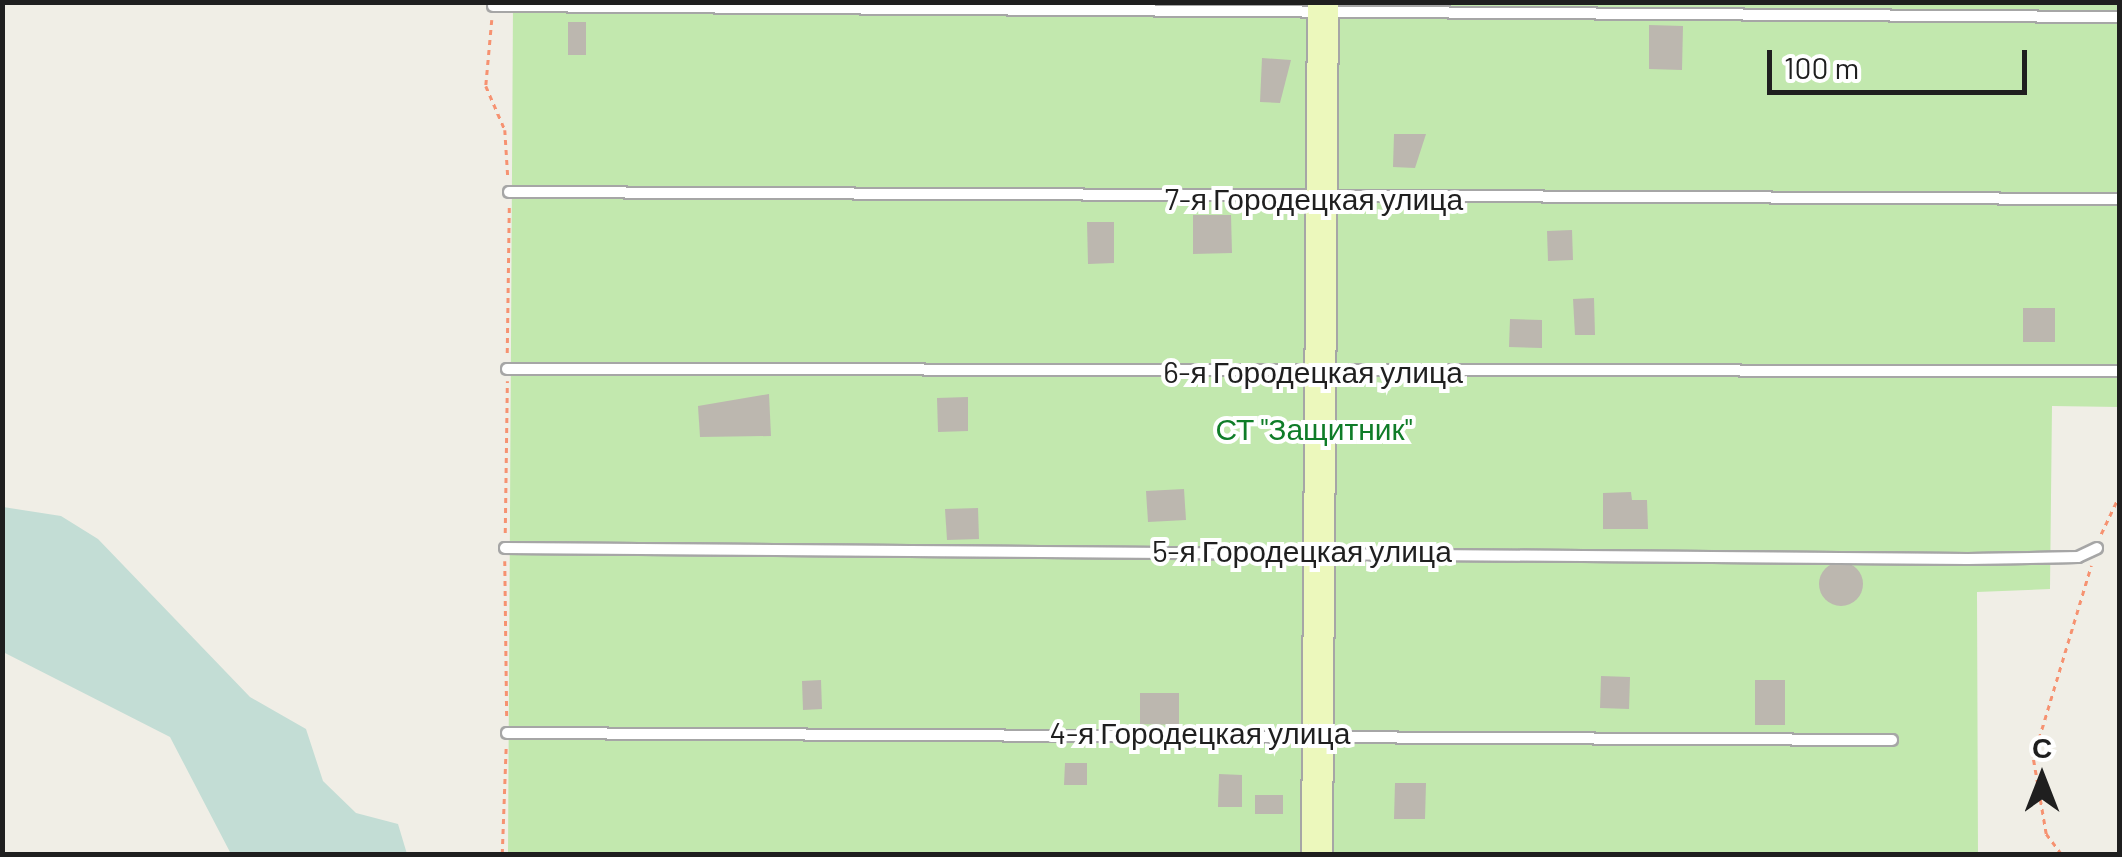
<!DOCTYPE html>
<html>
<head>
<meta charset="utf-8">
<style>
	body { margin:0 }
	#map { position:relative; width:2122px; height:857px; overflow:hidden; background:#f0eee6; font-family:Barlow,sans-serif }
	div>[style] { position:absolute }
	.grass>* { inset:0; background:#c2e8ae }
	.wetland>* { inset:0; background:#c3ddd5 }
	.building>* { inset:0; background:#bcb7af }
	.round { border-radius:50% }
	.path>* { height:2.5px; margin-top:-1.25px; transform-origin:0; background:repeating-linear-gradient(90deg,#f69271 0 5px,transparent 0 10px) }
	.roads { filter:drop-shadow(2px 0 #a6a6a6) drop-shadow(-2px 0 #a6a6a6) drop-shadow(0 2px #a6a6a6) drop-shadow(0 -2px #a6a6a6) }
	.lane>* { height:10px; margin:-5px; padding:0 5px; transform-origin:5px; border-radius:5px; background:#fff }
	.secondary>* { height:30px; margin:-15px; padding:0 15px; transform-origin:15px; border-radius:15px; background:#ecf8bc }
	span { translate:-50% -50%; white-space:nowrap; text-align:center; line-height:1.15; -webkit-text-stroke:8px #fff; paint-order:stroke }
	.street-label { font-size:30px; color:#1f1f1f }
	.park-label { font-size:30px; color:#0f7c28 }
	.frame { position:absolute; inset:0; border:5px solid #1f1f1f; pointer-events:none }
	.north { position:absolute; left:1992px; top:727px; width:100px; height:100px; -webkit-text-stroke:8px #fff; paint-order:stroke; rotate:0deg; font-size:28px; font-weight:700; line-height:40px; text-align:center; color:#1f1f1f }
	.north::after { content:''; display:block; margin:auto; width:35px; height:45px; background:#1f1f1f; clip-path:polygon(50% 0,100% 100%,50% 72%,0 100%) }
	.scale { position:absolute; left:1767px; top:50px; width:260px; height:45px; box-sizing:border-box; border:5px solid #1f1f1f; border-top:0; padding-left:12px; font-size:30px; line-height:35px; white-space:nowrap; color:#1f1f1f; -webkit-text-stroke:8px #fff; paint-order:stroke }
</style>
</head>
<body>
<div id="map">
	<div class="grass">
		<div style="clip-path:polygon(513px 3px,2119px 3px,2119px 407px,2052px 406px,2050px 589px,1977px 592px,1978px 854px,508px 854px)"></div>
	</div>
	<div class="wetland">
		<div style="clip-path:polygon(3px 507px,61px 516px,98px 539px,250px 697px,306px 729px,323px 781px,356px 813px,398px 824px,407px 854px,231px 854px,170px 737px,3px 652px)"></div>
	</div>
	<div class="building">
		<div style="clip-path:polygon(568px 22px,586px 22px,586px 55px,568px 55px)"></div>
		<div style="clip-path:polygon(1649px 25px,1683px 26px,1682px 70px,1649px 69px)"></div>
		<div style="clip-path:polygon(1262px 58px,1291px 60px,1280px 103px,1260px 102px)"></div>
		<div style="clip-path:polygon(1394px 134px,1426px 134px,1415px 168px,1393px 167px)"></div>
		<div style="clip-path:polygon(1193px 215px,1231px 215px,1232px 253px,1193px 254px)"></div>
		<div style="clip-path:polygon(1087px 222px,1114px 222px,1114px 263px,1088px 264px)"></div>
		<div style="clip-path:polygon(1572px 230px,1573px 260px,1548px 261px,1547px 231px)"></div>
		<div style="clip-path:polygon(1594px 298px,1595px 335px,1575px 335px,1573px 299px)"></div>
		<div style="clip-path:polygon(2023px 308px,2055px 308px,2055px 342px,2023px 342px)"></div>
		<div style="clip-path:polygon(1510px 319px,1542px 320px,1542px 348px,1509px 347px)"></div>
		<div style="clip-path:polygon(769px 394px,771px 436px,700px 437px,698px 406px)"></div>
		<div style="clip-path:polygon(968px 397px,968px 431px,938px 432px,937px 398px)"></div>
		<div style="clip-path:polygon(1184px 489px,1186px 520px,1148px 522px,1146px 491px)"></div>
		<div style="clip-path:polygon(1631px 492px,1632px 500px,1647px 500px,1648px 529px,1603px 529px,1603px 493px)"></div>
		<div style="clip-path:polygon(978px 508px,979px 539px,947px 540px,945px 509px)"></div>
		<div class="round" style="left:1819px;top:562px;width:44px;height:44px"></div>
		<div style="clip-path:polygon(1601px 676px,1630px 677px,1629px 709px,1600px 708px)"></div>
		<div style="clip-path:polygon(821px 680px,822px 709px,803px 710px,802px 681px)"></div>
		<div style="clip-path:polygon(1755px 680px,1785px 680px,1785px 725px,1755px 725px)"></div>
		<div style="clip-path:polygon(1140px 693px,1179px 693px,1179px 725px,1140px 724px)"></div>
		<div style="clip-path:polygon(1065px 763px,1087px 763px,1087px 785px,1064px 785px)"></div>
		<div style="clip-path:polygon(1219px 774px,1242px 775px,1242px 807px,1218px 807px)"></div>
		<div style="clip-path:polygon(1395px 783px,1426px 783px,1425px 819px,1394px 819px)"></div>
		<div style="clip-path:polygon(1255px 795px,1283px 795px,1283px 814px,1255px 814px)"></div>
	</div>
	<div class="path">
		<div style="left:492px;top:20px;width:66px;rotate:95.2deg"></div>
		<div style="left:486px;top:86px;width:48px;rotate:66.6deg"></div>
		<div style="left:505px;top:130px;width:48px;rotate:86.4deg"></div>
		<div style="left:507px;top:353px;width:147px;rotate:-89.2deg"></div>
		<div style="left:505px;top:533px;width:152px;rotate:-89.2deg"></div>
		<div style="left:2101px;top:534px;width:44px;rotate:-64.6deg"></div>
		<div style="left:505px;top:561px;width:157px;rotate:89.3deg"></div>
		<div style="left:502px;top:854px;width:108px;rotate:-87.9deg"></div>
		<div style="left:2061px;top:854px;width:25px;rotate:-127deg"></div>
		<div style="left:2046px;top:834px;width:77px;rotate:-99.7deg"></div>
		<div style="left:2033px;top:758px;width:201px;rotate:-73.2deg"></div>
	</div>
	<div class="roads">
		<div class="lane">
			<div style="left:493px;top:6px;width:1627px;rotate:0.39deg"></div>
			<div style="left:509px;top:192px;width:1611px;rotate:0.25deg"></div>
			<div style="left:507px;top:369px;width:1613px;rotate:0.07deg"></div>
			<div style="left:505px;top:548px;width:1463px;rotate:0.43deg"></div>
			<div style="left:1968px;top:559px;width:110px;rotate:-1deg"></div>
			<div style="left:2078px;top:557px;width:21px;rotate:-25deg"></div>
			<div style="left:507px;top:733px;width:1385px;rotate:0.29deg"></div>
		</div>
		<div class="secondary">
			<div style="left:1317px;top:854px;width:852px;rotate:-89.6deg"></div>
		</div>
	</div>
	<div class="street-label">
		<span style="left:1314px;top:198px">7-я Городецкая улица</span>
		<span style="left:1313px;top:371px">6-я Городецкая улица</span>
		<span style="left:1302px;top:550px">5-я Городецкая улица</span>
		<span style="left:1200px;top:732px">4-я Городецкая улица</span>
	</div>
	<div class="park-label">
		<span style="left:1314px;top:428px">СТ "Защитник"</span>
	</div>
	<div class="frame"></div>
	<div class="north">С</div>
	<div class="scale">100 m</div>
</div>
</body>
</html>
